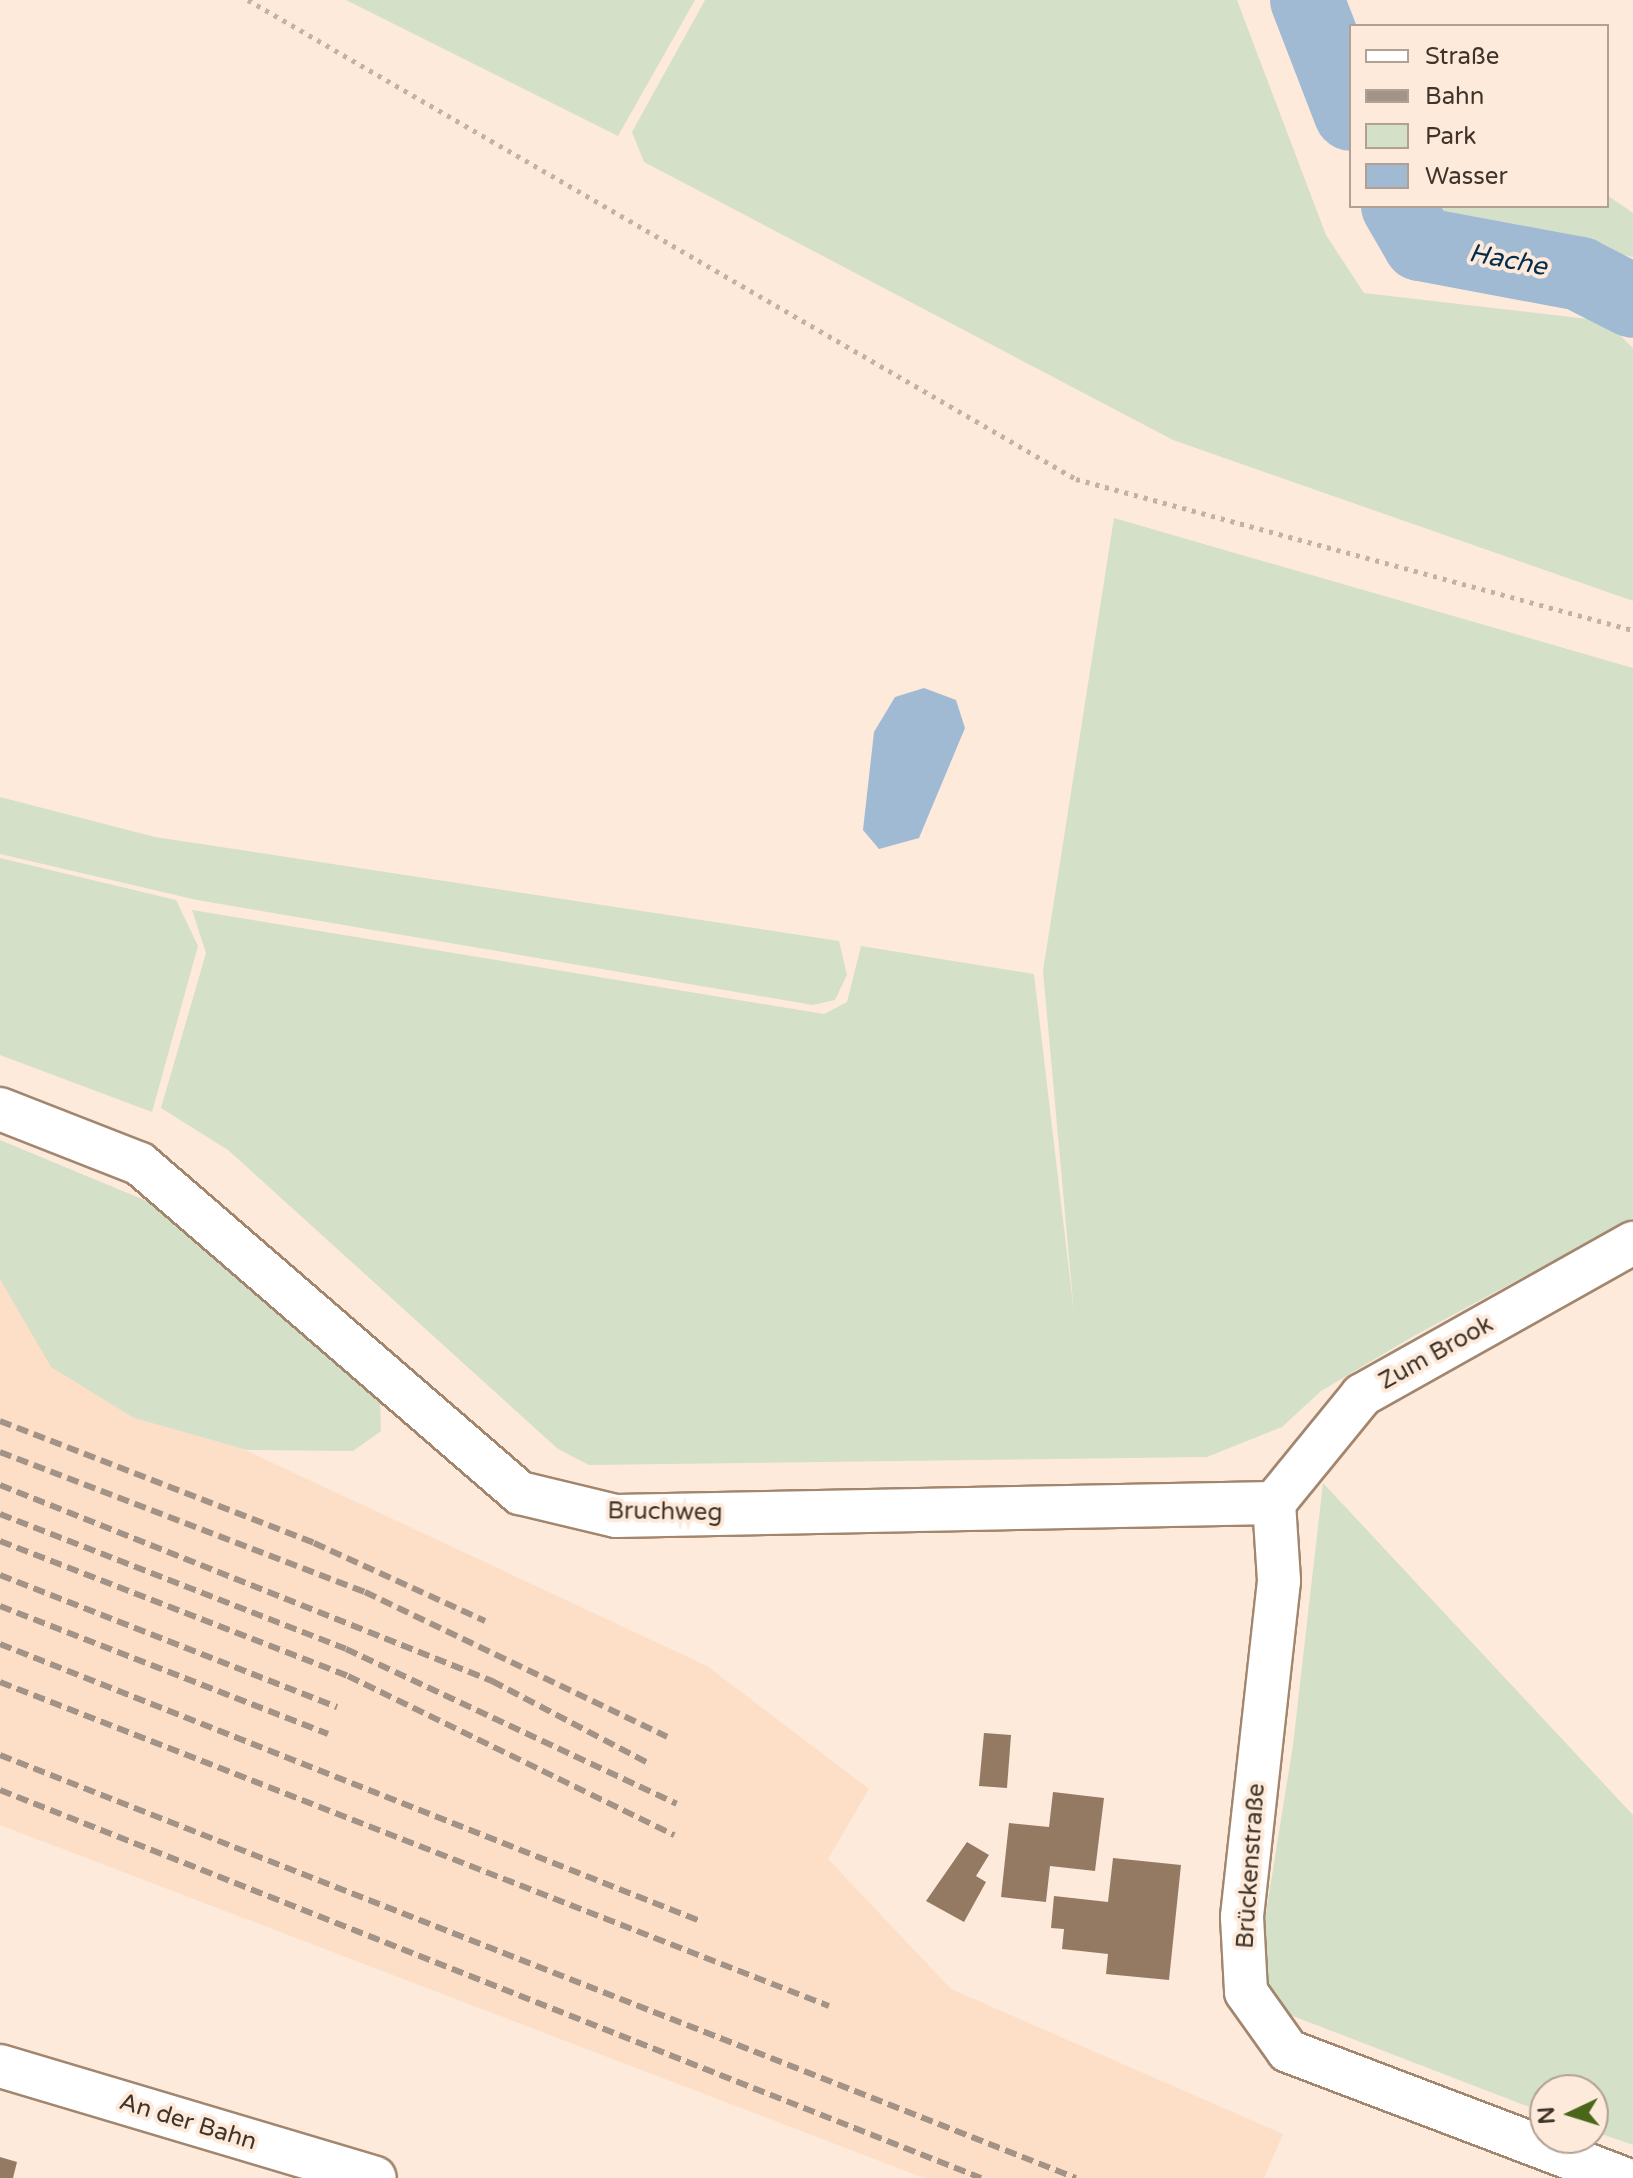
<!DOCTYPE html>
<html>
<head>
<meta charset="utf-8">
<style>
	body { margin:0 }
	#map { position:relative; width:1633px; height:2178px; overflow:hidden; background:#fdeadb; font-family:"Varela Round",sans-serif }
	div>[style] { position:absolute }
	.built>* { inset:0; background:#fcdfc6 }
	.green>* { inset:0; background:#d5e0c9 }
	.water>* { inset:0; background:#a1bad4 }
	.river>* { height:74px; margin:-37px; padding:0 37px; transform-origin:37px; border-radius:37px; background:#a1bad4 }
	.building>* { inset:0; background:#947a63 }
	.path>* { height:5px; margin-top:-2.5px; transform-origin:0; background:repeating-linear-gradient(90deg,#c2b1a4 0 4px,transparent 0 10px) }
	.roads { filter:drop-shadow(2px 0 #a2866e) drop-shadow(-2px 0 #a2866e) drop-shadow(0 2px #a2866e) drop-shadow(0 -2px #a2866e) }
	.minor>* { height:42px; margin:-21px; padding:0 21px; transform-origin:21px; border-radius:21px; background:#fff }
	.rail>* { height:6px; margin-top:-3px; transform-origin:0; background:repeating-linear-gradient(90deg,#a29386 0 12px,transparent 0 18px) }
	span { translate:-50% -50%; white-space:nowrap; text-align:center; line-height:1.15; -webkit-text-stroke:8px #fdeadb; paint-order:stroke }
	.street-label { font-size:24px; color:#40342a }
	.water-label { font-size:26px; color:#032d4f; font-style:italic }
	.legend { position:absolute; left:1349px; top:24px; width:260px; height:184px; box-sizing:border-box; background:#fdeadb; border:2px solid #b1a194; margin:0; padding:10px 14px; list-style:none; font-size:24px; color:#40342a }
	.legend li { display:flex; align-items:center; gap:16px; height:40px }
	.legend b { width:40px; border:2px solid #b1a194 }
	.north { position:absolute; left:1529px; top:2074px; width:80px; height:80px; box-sizing:border-box; background:#fdeadb; border:2px solid #b1a194; border-radius:50%; rotate:266deg; font-size:22px; font-weight:700; line-height:32px; text-align:center; color:#40342a }
	.north::after { content:''; display:block; margin:auto; width:28px; height:36px; background:#496619; clip-path:polygon(50% 0,100% 100%,50% 72%,0 100%) }
</style>
</head>
<body>
<div id="map">
	<div class="built">
		<div style="clip-path:polygon(0 1279px,134px 1418px,243px 1449px,707px 1666px,869px 1789px,828px 1859px,951px 1989px,1283px 2134px,1264px 2178px,924px 2178px,0 1825px)"></div>
	</div>
	<div class="green">
		<div style="clip-path:polygon(346px 0,695px 0,618px 136px)"></div>
		<div style="clip-path:polygon(705px 0,1237px 0,1326px 235px,1364px 293px,1605px 321px,1633px 348px,1633px 601px,1173px 440px,644px 162px,632px 132px)"></div>
		<div style="clip-path:polygon(1607px 195px,1633px 213px,1633px 257px,1437px 213px,1434px 206px,1607px 206px)"></div>
		<div style="clip-path:polygon(1114px 518px,1633px 668px,1633px 1218px,1412px 1337px,1321px 1391px,1282px 1427px,1207px 1457px,589px 1465px,558px 1449px,228px 1150px,161px 1108px,206px 953px,192px 910px,824px 1014px,847px 1002px,861px 946px,1034px 974px,1074px 1313px,1043px 971px)"></div>
		<div style="clip-path:polygon(0 797px,155px 837px,839px 941px,847px 975px,835px 1000px,813px 1005px,197px 900px,0 854px)"></div>
		<div style="clip-path:polygon(0 858px,176px 900px,198px 946px,152px 1112px,0 1055px)"></div>
		<div style="clip-path:polygon(0 1140px,166px 1209px,380px 1400px,381px 1431px,353px 1451px,247px 1450px,134px 1418px,51px 1367px,0 1279px)"></div>
		<div style="clip-path:polygon(1323px 1483px,1633px 1815px,1633px 2145px,1593px 2131px,1593px 2090px,1545px 2090px,1545px 2113px,1272px 2008px,1260px 1950px,1293px 1745px)"></div>
	</div>
	<div class="water">
		<div style="clip-path:polygon(924px 688px,956px 700px,965px 728px,919px 838px,879px 849px,863px 830px,874px 732px,895px 697px)"></div>
	</div>
	<div class="river">
		<div style="left:1307px;top:0;width:122px;rotate:68.9deg"></div>
		<div style="left:1398px;top:206px;width:44px;rotate:59.9deg"></div>
		<div style="left:1420px;top:244px;width:163px;rotate:10.6deg"></div>
		<div style="left:1580px;top:274px;width:59px;rotate:27deg"></div>
	</div>
	<div class="building">
		<div style="clip-path:polygon(984px 1733px,1011px 1735px,1007px 1788px,979px 1786px)"></div>
		<div style="clip-path:polygon(1053px 1792px,1104px 1798px,1095px 1871px,1050px 1866px,1046px 1902px,1001px 1897px,1009px 1823px,1049px 1827px)"></div>
		<div style="clip-path:polygon(967px 1842px,989px 1855px,976px 1876px,986px 1882px,964px 1922px,926px 1901px)"></div>
		<div style="clip-path:polygon(1113px 1858px,1181px 1865px,1169px 1980px,1106px 1974px,1108px 1954px,1062px 1949px,1064px 1929px,1051px 1928px,1054px 1896px,1108px 1902px)"></div>
		<div style="clip-path:polygon(0 2157px,17px 2162px,13px 2178px,0 2178px)"></div>
	</div>
	<div class="path">
		<div style="left:248px;top:0;width:957px;rotate:30.05deg"></div>
		<div style="left:1076px;top:479px;width:577px;rotate:15.17deg"></div>
	</div>
	<div class="roads">
		<div class="minor">
			<div style="left:0;top:1109px;width:150px;rotate:21.4deg"></div>
			<div style="left:140px;top:1164px;width:503px;rotate:40.89deg"></div>
			<div style="left:520px;top:1493px;width:99px;rotate:13.5deg"></div>
			<div style="left:616px;top:1516px;width:658px;rotate:-1.13deg"></div>
			<div style="left:1274px;top:1503px;width:78px;rotate:86.3deg"></div>
			<div style="left:1279px;top:1581px;width:338px;rotate:96.3deg"></div>
			<div style="left:1242px;top:1917px;width:75px;rotate:86.9deg"></div>
			<div style="left:1246px;top:1992px;width:72px;rotate:54.6deg"></div>
			<div style="left:1288px;top:2051px;width:358px;rotate:20.8deg"></div>
			<div style="left:1274px;top:1503px;width:139px;rotate:-50.8deg"></div>
			<div style="left:1362px;top:1395px;width:311px;rotate:-29.3deg"></div>
			<div style="left:0;top:2066px;width:391px;rotate:16.6deg"></div>
		</div>
	</div>
	<div class="rail">
		<div style="left:0;top:1421px;width:337px;rotate:21.2deg"></div>
		<div style="left:314px;top:1543px;width:188px;rotate:24.5deg"></div>
		<div style="left:0;top:1452px;width:391px;rotate:21deg"></div>
		<div style="left:365px;top:1592px;width:335px;rotate:25.6deg"></div>
		<div style="left:0;top:1485px;width:530px;rotate:21.72deg"></div>
		<div style="left:492px;top:1681px;width:176px;rotate:27.7deg"></div>
		<div style="left:0;top:1514px;width:371px;rotate:21.3deg"></div>
		<div style="left:346px;top:1649px;width:365px;rotate:25.1deg"></div>
		<div style="left:0;top:1541px;width:373px;rotate:21.2deg"></div>
		<div style="left:348px;top:1676px;width:363px;rotate:26deg"></div>
		<div style="left:0;top:1575px;width:362px;rotate:21.4deg"></div>
		<div style="left:0;top:1606px;width:352px;rotate:21.3deg"></div>
		<div style="left:0;top:1644px;width:753px;rotate:21.59deg"></div>
		<div style="left:0;top:1682px;width:890px;rotate:21.35deg"></div>
		<div style="left:0;top:1755px;width:1156px;rotate:21.46deg"></div>
		<div style="left:0;top:1790px;width:1055px;rotate:21.58deg"></div>
	</div>
	<div class="street-label">
		<span style="left:1436px;top:1353px;rotate:-29deg">Zum Brook</span>
		<span style="left:665px;top:1512px;rotate:1deg">Bruchweg</span>
		<span style="left:1251px;top:1866px;rotate:-86deg">Brückenstraße</span>
		<span style="left:188px;top:2122px;rotate:17deg">An der Bahn</span>
	</div>
	<div class="water-label">
		<span style="left:1508px;top:260px;rotate:11deg">Hache</span>
	</div>
	<ul class="legend">
	<li><b style="height:10px;background:#fff"></b>Straße</li>
	<li><b style="height:10px;background:#a29386"></b>Bahn</li>
	<li><b style="height:22px;background:#d5e0c9"></b>Park</li>
	<li><b style="height:22px;background:#a1bad4"></b>Wasser</li>
	</ul>
	<div class="north">N</div>
</div>
</body>
</html>
